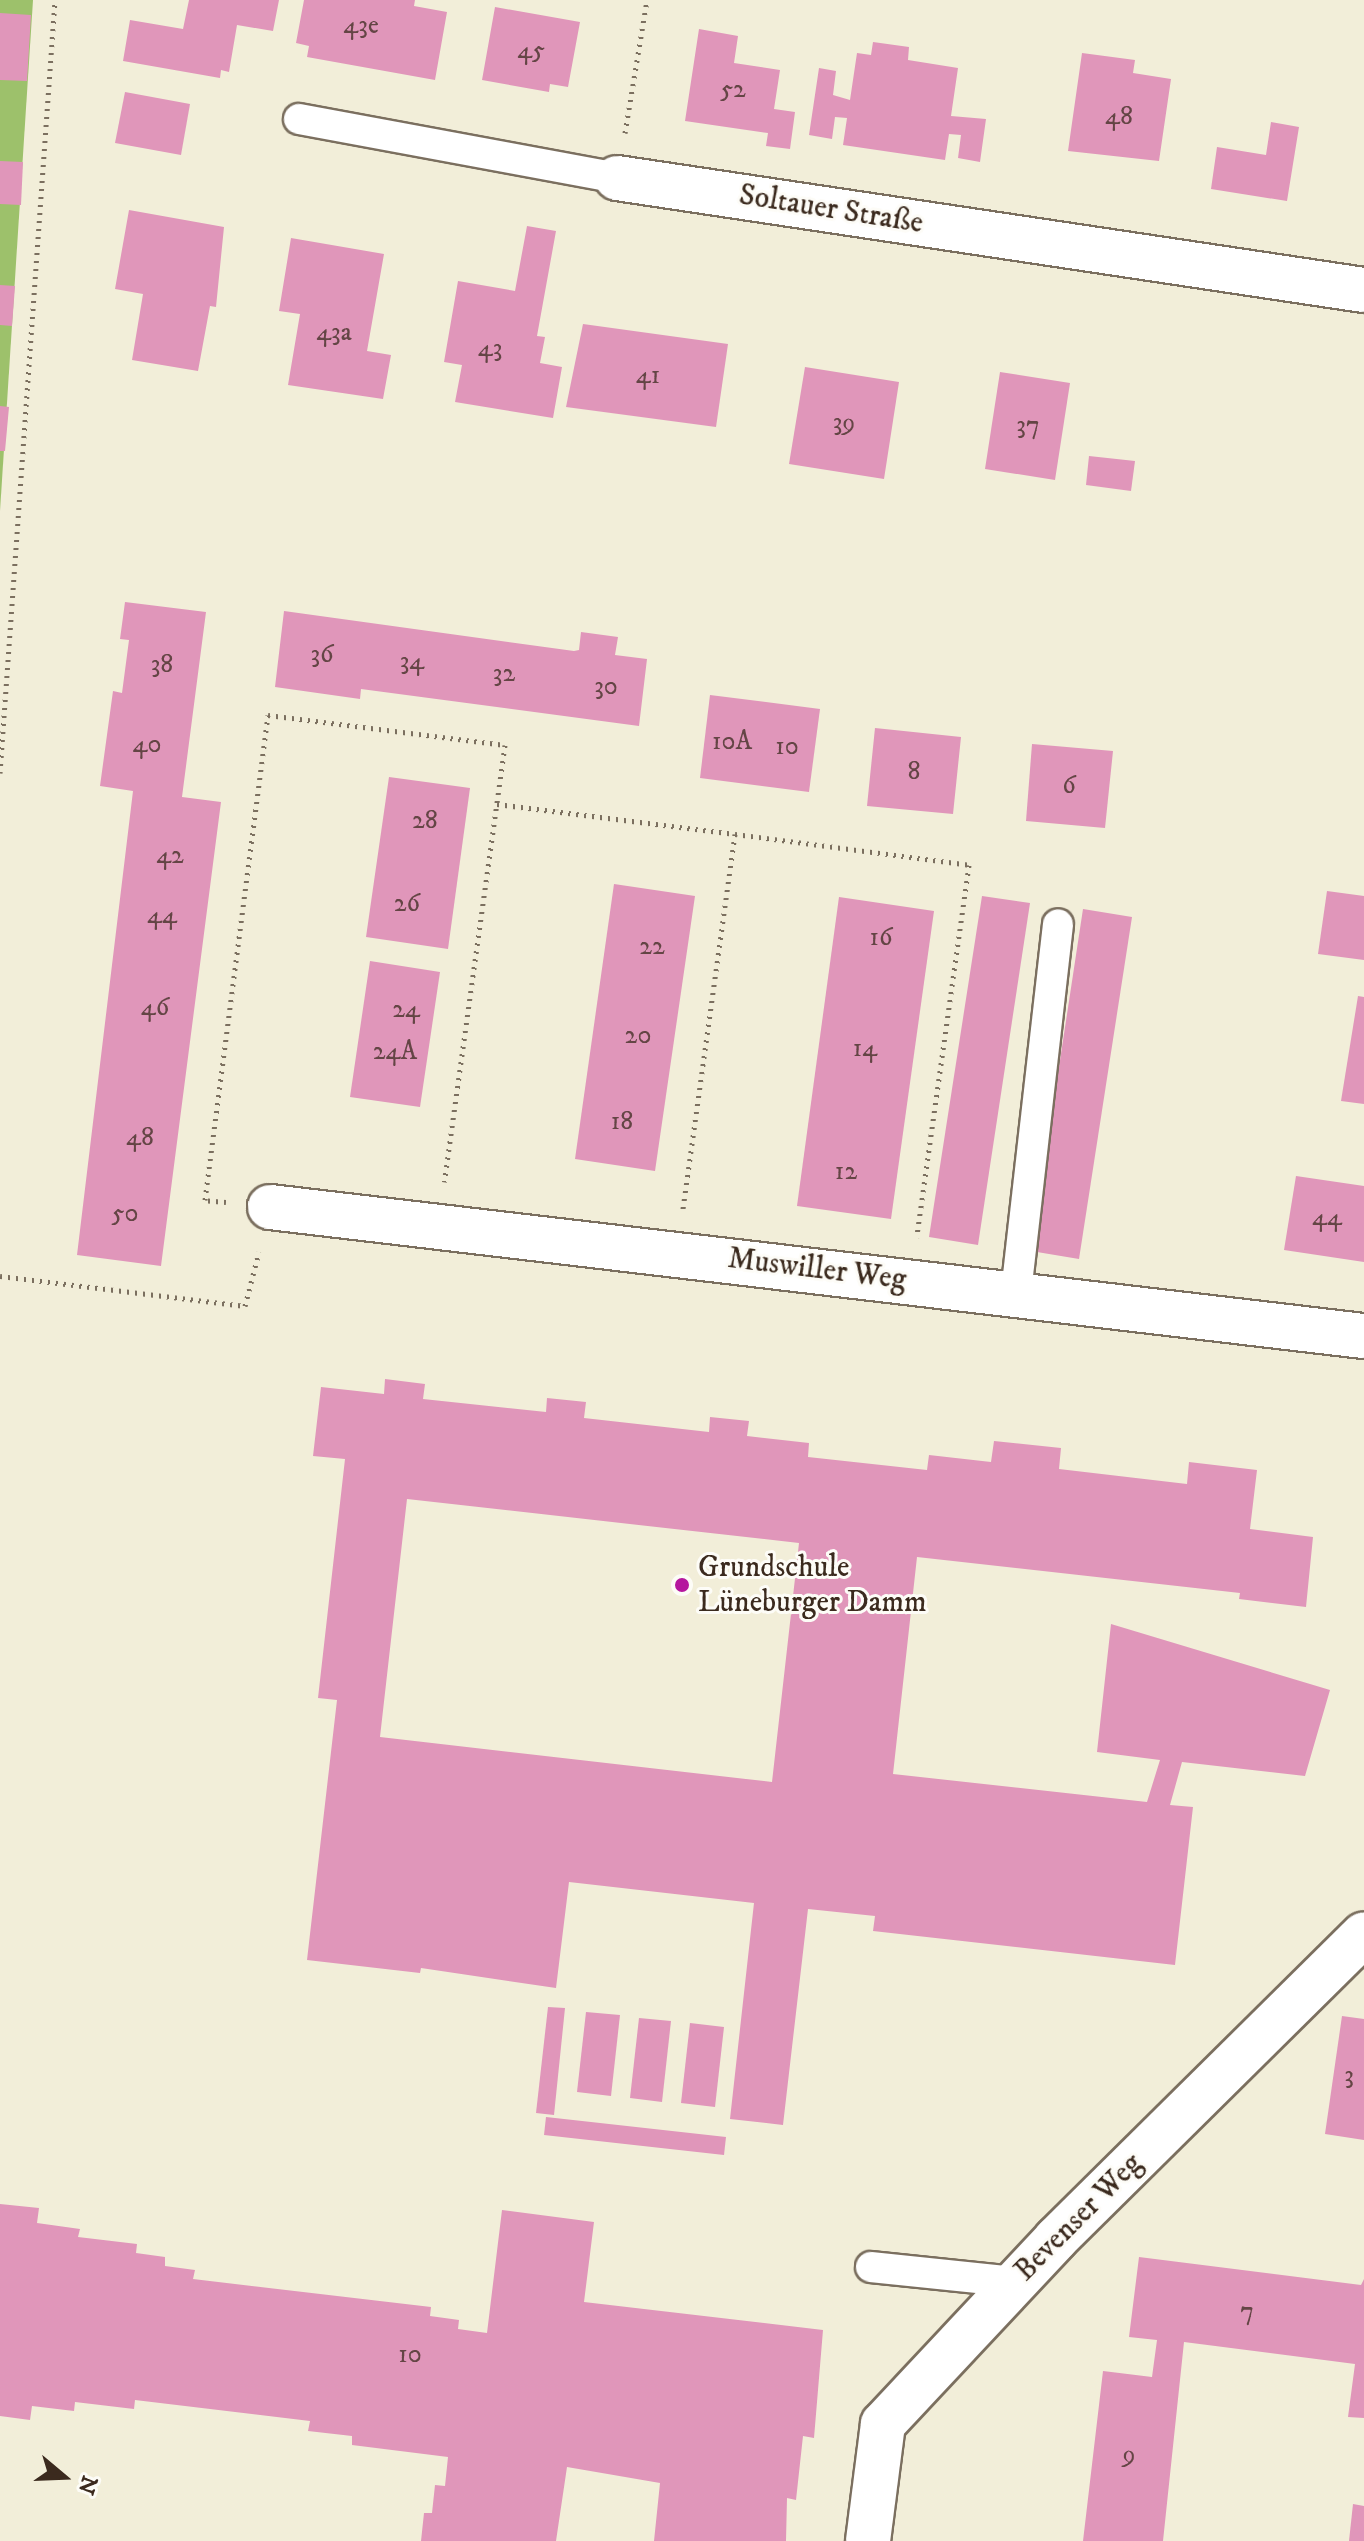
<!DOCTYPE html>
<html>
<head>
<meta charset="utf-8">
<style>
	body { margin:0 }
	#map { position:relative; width:1364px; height:2541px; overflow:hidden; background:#f2eed9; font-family:"IM FELL DW Pica",serif }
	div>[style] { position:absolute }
	.green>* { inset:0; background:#9dc16b }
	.building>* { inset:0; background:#e096ba }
	.path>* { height:5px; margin-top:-2.5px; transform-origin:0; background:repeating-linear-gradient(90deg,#7b6f5f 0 2px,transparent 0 8px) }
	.roads { filter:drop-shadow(2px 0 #7b6f5f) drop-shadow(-2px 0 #7b6f5f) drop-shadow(0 2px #7b6f5f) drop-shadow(0 -2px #7b6f5f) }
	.lane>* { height:30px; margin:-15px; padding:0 15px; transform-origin:15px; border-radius:15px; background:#fff }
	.street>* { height:44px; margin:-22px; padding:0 22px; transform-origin:22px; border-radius:22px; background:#fff }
	.dots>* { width:22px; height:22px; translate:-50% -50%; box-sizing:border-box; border:4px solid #fdfcf7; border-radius:50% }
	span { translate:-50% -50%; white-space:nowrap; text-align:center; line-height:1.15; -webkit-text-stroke:6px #fdfcf7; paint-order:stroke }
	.number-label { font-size:26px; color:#644545 }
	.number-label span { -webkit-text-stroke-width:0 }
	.street-label { font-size:30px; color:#3b2a1e }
	.poi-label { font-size:30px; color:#3b2a1e }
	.left { translate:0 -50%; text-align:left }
	.north { position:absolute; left:24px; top:2437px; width:80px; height:80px; -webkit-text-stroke:6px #fdfcf7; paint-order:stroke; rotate:109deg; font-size:22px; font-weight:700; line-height:32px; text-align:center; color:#3b2a1e }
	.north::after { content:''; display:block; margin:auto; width:28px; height:36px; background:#3b2a1e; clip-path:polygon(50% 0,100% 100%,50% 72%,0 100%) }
</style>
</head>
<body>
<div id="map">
	<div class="green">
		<div style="clip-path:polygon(0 0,33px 0,0 511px)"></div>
	</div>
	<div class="building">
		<div style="clip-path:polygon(189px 0,279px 0,273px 31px,237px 25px,229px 72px,221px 70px,220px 78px,123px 61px,130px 20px,183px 29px)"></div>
		<div style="clip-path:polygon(304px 0,415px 0,414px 6px,447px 12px,435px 80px,307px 57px,309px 46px,296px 43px)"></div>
		<div style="clip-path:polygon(495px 7px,580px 22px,568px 87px,550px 84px,549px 92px,482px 80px)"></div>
		<div style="clip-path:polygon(0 13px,31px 15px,27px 81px,0 80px)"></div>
		<div style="clip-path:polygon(699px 29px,738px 36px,734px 63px,780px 70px,774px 109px,795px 112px,790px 149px,766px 146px,768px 133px,685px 121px)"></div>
		<div style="clip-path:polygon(873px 42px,909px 47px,908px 60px,958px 68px,951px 116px,986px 119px,980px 162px,958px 158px,961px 135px,949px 134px,945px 160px,843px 145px,847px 118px,835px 117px,832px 139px,809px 135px,819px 68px,836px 71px,833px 95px,850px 100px,857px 53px,871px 55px)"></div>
		<div style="clip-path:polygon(1082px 53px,1135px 60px,1133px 73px,1171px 79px,1159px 161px,1068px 151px)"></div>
		<div style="clip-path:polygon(125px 92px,190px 104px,181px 155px,115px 143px)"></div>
		<div style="clip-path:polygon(1271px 122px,1299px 127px,1287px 201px,1211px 189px,1217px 147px,1266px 155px)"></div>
		<div style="clip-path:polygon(0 161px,23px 162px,21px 205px,0 204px)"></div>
		<div style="clip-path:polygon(129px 210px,224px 227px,216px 307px,210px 306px,198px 371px,132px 360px,143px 294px,115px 289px)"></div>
		<div style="clip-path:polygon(527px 226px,556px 231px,537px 336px,545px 337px,540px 363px,562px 367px,553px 418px,455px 402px,462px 365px,444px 362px,458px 281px,515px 291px)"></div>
		<div style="clip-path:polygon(291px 238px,384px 254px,367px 351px,391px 355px,383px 399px,288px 385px,300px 314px,279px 311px)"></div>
		<div style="clip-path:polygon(0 285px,15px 286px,12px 326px,0 325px)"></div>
		<div style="clip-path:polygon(583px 324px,728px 344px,716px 427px,566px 407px)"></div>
		<div style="clip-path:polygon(805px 367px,899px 382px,884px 479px,789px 464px)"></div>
		<div style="clip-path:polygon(1000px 372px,1070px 383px,1055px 480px,985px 469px)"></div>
		<div style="clip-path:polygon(0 406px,9px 407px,5px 451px,0 451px)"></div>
		<div style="clip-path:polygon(1089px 456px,1135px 461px,1131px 491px,1086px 485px)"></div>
		<div style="clip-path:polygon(125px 602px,206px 612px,182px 797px,221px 802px,161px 1266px,77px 1255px,133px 791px,100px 786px,113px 691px,122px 693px,129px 640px,120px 639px)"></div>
		<div style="clip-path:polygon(284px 611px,574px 651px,579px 650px,581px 632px,618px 637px,615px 655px,647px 659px,639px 726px,361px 689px,360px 699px,275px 687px)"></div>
		<div style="clip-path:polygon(710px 695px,820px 709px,809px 792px,700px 778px)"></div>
		<div style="clip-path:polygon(875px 728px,961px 737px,953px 814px,867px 806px)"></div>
		<div style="clip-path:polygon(1032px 744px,1113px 751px,1105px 828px,1026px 821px)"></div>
		<div style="clip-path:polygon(389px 777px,470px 788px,448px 949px,366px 937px)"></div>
		<div style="clip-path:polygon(614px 884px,695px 896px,655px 1171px,575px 1159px)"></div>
		<div style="clip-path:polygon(1327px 891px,1364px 896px,1364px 960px,1318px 954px)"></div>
		<div style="clip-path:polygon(982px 896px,1030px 903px,978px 1245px,929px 1237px)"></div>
		<div style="clip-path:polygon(839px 897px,934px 911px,891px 1219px,797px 1206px)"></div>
		<div style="clip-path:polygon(1083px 909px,1132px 917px,1079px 1259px,1031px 1251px)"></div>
		<div style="clip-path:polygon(370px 961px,440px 972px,420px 1107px,350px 1097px)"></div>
		<div style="clip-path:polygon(1358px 996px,1364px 997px,1364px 1104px,1341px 1101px)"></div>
		<div style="clip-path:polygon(1296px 1176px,1364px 1186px,1364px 1262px,1284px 1250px)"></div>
		<div style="clip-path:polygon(evenodd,385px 1379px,425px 1384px,423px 1399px,546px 1412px,547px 1398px,586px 1402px,584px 1418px,709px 1432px,710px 1417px,749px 1421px,747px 1436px,809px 1443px,808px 1457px,927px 1470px,929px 1455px,991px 1462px,994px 1441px,1061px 1448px,1059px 1469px,1187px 1484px,1189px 1462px,1257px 1470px,1250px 1529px,1313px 1537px,1306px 1607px,1239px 1599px,1240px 1593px,917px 1557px,893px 1774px,1147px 1802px,1160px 1760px,1097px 1752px,1111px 1624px,1330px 1690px,1305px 1776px,1182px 1762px,1170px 1805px,1193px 1807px,1175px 1965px,873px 1931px,875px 1916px,808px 1909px,783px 2125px,730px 2119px,754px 1903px,569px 1882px,556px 1988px,421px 1968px,420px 1973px,307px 1960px,337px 1700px,318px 1698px,345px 1459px,313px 1456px,321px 1387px,384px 1394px,385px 1379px,407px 1499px,799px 1543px,772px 1782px,380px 1737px,407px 1499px)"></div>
		<div style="clip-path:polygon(548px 2007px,565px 2008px,554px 2115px,536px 2113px)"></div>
		<div style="clip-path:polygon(586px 2012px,620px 2015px,611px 2096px,577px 2092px)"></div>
		<div style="clip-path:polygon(1342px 2016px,1364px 2019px,1364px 2140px,1325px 2134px)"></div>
		<div style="clip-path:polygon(639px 2018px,671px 2021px,662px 2102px,630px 2098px)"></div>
		<div style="clip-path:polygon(690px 2023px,724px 2027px,715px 2107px,681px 2103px)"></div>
		<div style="clip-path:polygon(546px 2117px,726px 2137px,724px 2155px,544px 2135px)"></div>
		<div style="clip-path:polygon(0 2204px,39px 2208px,37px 2223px,80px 2229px,78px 2237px,137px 2244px,136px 2253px,165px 2257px,165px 2266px,195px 2270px,193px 2279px,431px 2307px,430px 2316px,459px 2320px,458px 2329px,487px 2333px,502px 2210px,594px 2222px,584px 2302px,823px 2330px,814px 2438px,803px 2436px,796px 2500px,787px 2498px,786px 2541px,654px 2541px,660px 2483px,567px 2467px,556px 2541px,421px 2541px,424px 2513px,432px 2513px,435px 2485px,445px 2486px,448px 2457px,352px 2445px,352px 2436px,308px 2431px,310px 2421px,135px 2400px,134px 2409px,75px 2402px,74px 2411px,32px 2406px,30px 2420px,0 2416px)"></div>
		<div style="clip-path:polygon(1139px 2257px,1361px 2285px,1364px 2279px,1364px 2418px,1348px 2417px,1355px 2364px,1184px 2342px,1163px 2541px,1083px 2541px,1103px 2371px,1152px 2377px,1157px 2340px,1129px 2337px)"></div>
		<div style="clip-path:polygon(1353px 2504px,1364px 2506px,1364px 2541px,1349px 2541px)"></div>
	</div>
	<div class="path">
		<div style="left:625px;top:133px;width:135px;rotate:-80.6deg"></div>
		<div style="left:0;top:773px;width:775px;rotate:-85.93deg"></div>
		<div style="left:497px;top:804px;width:240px;rotate:7.2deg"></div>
		<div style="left:735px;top:834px;width:379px;rotate:97.9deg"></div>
		<div style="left:735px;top:834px;width:236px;rotate:7.5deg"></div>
		<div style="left:969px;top:865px;width:376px;rotate:98deg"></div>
		<div style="left:226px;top:1202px;width:21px;rotate:-175deg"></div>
		<div style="left:205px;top:1200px;width:489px;rotate:-82.6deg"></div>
		<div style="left:268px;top:715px;width:239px;rotate:7.2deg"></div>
		<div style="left:505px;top:745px;width:441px;rotate:97.9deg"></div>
		<div style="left:0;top:1276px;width:247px;rotate:7deg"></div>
		<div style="left:245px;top:1306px;width:56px;rotate:-75.5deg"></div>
	</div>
	<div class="roads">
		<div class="lane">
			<div style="left:299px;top:119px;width:323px;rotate:10.5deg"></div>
			<div style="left:1016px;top:1293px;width:371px;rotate:-83.5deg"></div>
			<div style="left:871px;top:2267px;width:146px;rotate:5.9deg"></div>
		</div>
		<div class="street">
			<div style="left:617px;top:178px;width:755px;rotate:8.53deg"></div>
			<div style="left:270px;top:1207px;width:1102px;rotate:6.73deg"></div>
			<div style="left:868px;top:2541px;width:118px;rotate:-82.7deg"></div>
			<div style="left:883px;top:2424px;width:253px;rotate:-46.9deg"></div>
			<div style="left:1056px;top:2239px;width:433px;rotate:-44.7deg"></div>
		</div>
	</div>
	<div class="dots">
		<div style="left:682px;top:1585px;background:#b5179e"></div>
	</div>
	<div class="number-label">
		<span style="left:361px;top:26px">43e</span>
		<span style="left:531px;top:51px">45</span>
		<span style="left:733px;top:90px">52</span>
		<span style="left:1119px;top:117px">48</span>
		<span style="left:334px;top:333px">43a</span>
		<span style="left:490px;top:349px">43</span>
		<span style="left:648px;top:376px">41</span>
		<span style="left:844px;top:423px">39</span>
		<span style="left:1028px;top:426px">37</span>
		<span style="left:322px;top:655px">36</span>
		<span style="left:412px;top:662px">34</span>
		<span style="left:162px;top:665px">38</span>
		<span style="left:504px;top:674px">32</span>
		<span style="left:606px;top:687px">30</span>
		<span style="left:732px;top:742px">10A</span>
		<span style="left:147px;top:745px">40</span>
		<span style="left:787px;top:747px">10</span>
		<span style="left:914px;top:772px">8</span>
		<span style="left:1069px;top:786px">6</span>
		<span style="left:425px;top:821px">28</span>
		<span style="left:170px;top:856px">42</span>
		<span style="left:407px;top:904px">26</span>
		<span style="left:162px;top:916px">44</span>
		<span style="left:881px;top:938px">16</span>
		<span style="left:652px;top:947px">22</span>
		<span style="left:155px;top:1008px">46</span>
		<span style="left:406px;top:1010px">24</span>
		<span style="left:638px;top:1036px">20</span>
		<span style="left:865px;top:1049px">14</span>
		<span style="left:395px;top:1052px">24A</span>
		<span style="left:622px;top:1122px">18</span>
		<span style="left:140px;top:1138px">48</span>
		<span style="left:846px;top:1172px">12</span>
		<span style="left:125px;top:1214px">50</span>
		<span style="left:1327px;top:1218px">44</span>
		<span style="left:1349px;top:2076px">3</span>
		<span style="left:1247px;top:2312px">7</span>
		<span style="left:410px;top:2355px">10</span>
		<span style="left:1129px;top:2455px">9</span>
	</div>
	<div class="street-label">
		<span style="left:831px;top:210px;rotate:9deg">Soltauer Straße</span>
		<span style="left:817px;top:1270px;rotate:7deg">Muswiller Weg</span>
		<span style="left:1079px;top:2218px;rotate:-45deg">Bevenser Weg</span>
	</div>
	<div class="poi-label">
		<span class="left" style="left:698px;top:1585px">Grundschule<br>Lüneburger Damm</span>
	</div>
	<div class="north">N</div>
</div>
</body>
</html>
